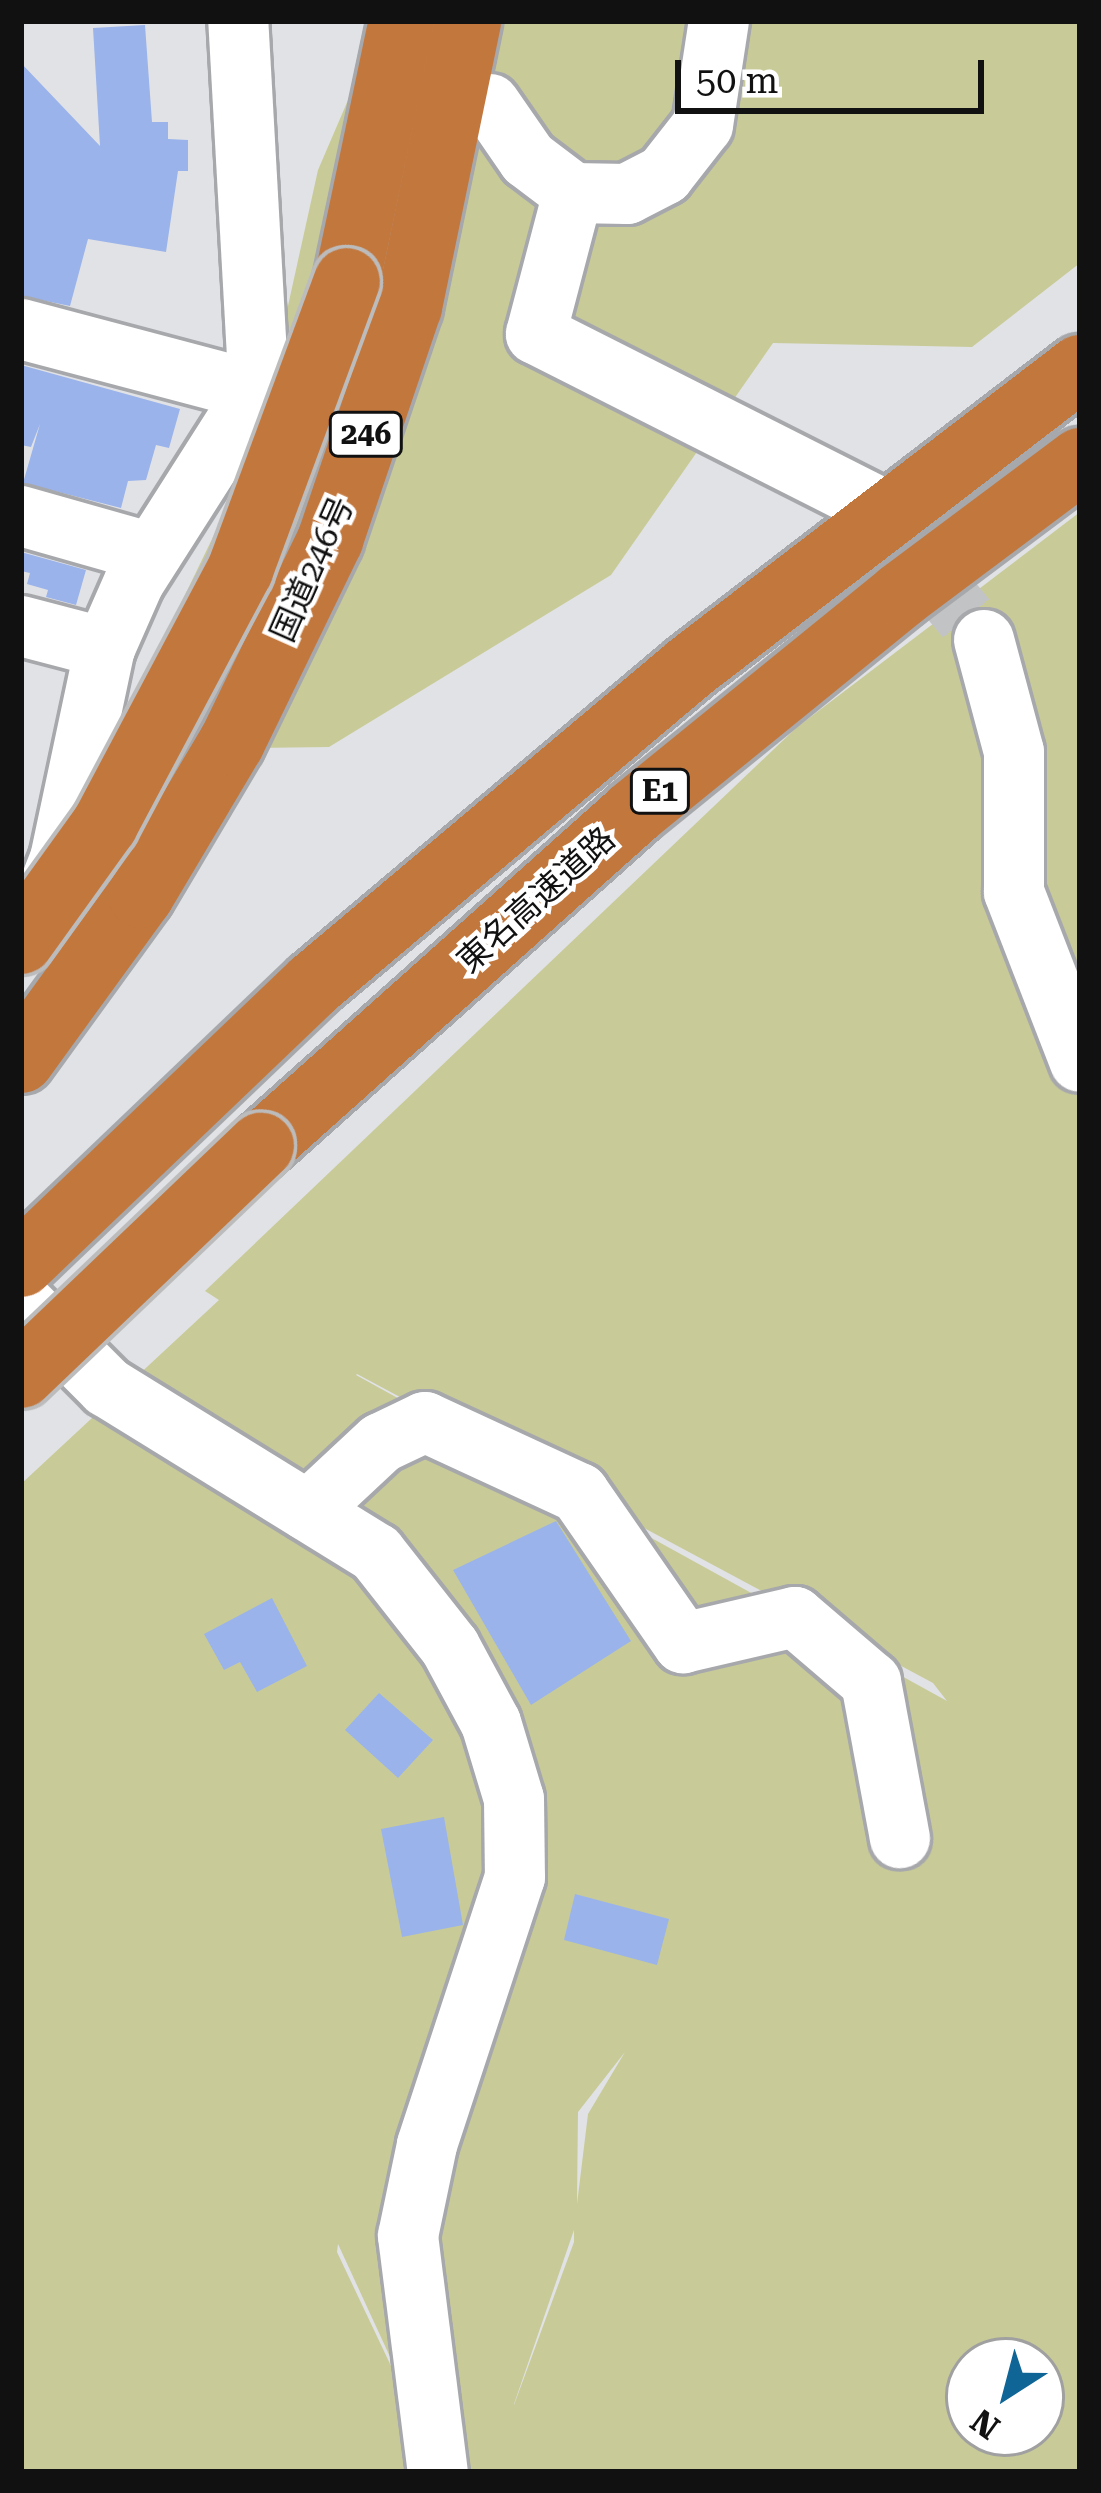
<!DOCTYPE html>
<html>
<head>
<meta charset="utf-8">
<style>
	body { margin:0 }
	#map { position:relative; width:1101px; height:2493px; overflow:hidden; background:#e1e2e5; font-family:"Roboto Serif","Noto Sans JP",serif }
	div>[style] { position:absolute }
	.green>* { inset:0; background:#c8cb98 }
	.building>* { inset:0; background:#9ab3eb }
	.minor-tunnel>* { height:60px; margin-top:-30px; transform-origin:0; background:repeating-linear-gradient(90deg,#c2c3c5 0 60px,transparent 0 90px) }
	.roads { filter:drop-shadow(3px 0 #a7a8ab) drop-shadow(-3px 0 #a7a8ab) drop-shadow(0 3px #a7a8ab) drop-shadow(0 -3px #a7a8ab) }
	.minor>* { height:60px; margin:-30px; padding:0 30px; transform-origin:30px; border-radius:30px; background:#fff }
	.highway>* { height:66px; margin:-33px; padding:0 33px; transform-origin:33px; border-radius:33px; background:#c2773d }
	.bridges { filter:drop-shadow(3px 0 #bcbcbd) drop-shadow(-3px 0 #bcbcbd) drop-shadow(0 3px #bcbcbd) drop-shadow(0 -3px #bcbcbd) }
	.highway-bridge>* { height:66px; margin:-33px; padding:0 33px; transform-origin:33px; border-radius:33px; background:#c2773d }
	span { translate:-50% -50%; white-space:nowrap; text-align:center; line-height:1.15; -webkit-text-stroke:9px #fff; paint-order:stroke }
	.shield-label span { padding:3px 9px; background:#fff; border:3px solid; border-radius:9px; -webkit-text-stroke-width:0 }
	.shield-label { font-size:30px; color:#111112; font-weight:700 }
	.street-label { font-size:33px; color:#111112 }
	.frame { position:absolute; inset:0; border:24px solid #111112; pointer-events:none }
	.north { position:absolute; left:945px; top:2337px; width:120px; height:120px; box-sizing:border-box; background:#fff; border:3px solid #a0a0a0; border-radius:50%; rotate:216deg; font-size:33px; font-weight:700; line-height:48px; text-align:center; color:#111112 }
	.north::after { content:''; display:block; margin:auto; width:42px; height:54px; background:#0e6596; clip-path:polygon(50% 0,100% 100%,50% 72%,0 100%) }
	.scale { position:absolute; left:675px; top:60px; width:309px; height:54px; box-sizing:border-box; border:6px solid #111112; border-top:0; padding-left:15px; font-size:36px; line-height:42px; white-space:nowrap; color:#111112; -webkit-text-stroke:9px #fff; paint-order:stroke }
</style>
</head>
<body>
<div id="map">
	<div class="green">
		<div style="clip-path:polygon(382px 21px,1080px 21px,1080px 263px,972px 347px,773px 343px,611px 575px,329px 747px,110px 750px,257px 446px,318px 170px)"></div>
		<div style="clip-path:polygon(evenodd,1080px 512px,1080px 2472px,21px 2472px,21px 1484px,219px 1300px,205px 1291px,796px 728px,1080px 512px,357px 1374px,933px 1683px,947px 1701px,356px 1375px,357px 1374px,1080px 512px,625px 2052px,588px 2114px,577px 2204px,578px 2112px,625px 2052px,1080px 512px,574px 2230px,574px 2242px,514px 2405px,514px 2404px,574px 2230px,1080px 512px,338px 2244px,421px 2424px,419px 2425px,337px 2252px,338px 2244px,1080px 512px,969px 2361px,1041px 2361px,1041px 2433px,969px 2433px,969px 2361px)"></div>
	</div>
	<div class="building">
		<div style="clip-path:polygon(145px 25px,152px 122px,168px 122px,168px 139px,188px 140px,188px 171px,178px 171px,166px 252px,88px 239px,70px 306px,21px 296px,21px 63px,100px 146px,93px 28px)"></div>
		<div style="clip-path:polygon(21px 365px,180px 409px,169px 448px,156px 445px,146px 480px,128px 481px,121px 508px,23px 483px,40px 424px,31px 447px,21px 445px)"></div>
		<div style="clip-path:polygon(21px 552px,86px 570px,76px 605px,46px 597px,48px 590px,27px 584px,30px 573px,21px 571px)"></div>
		<div style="clip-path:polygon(556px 1521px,631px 1641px,531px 1705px,453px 1570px)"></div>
		<div style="clip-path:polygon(272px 1598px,307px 1666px,257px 1692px,240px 1662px,224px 1670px,204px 1634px)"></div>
		<div style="clip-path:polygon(379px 1693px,433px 1740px,398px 1778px,345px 1730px)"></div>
		<div style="clip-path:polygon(444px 1817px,463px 1925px,402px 1937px,381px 1829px)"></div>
		<div style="clip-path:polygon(575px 1894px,669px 1919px,657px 1965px,564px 1940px)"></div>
	</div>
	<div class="minor-tunnel">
		<div style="left:870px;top:503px;width:178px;rotate:50.2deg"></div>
	</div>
	<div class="roads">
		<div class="minor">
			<div style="left:490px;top:104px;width:67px;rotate:55.4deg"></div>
			<div style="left:528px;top:159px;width:56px;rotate:37.1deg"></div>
			<div style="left:573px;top:193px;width:146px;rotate:104.7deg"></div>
			<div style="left:536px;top:334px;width:374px;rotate:26.8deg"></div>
			<div style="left:573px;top:193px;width:54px;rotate:1.1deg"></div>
			<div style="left:627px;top:194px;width:42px;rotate:-27.2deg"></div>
			<div style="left:664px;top:175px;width:63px;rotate:-52deg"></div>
			<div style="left:703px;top:125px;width:105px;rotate:-81.3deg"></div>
			<div style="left:21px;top:329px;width:235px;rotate:14.8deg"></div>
			<div style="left:21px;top:516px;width:136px;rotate:15.8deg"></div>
			<div style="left:21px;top:626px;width:87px;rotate:14.7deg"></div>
			<div style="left:984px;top:640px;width:116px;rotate:75deg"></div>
			<div style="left:1014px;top:752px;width:140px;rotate:90deg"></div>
			<div style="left:1014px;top:892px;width:182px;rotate:68.8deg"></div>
			<div style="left:45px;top:897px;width:41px;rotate:-68.5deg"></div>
			<div style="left:60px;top:859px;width:216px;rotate:-78deg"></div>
			<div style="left:105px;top:648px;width:72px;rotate:-66.3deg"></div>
			<div style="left:134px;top:582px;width:199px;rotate:-57.5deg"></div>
			<div style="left:241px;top:414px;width:60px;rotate:-74.6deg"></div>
			<div style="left:257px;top:356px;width:336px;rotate:-93.2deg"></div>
			<div style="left:21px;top:1301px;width:122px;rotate:45deg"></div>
			<div style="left:107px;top:1387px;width:316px;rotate:31.7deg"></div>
			<div style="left:376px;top:1553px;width:120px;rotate:51.8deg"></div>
			<div style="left:450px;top:1647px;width:86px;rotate:61.7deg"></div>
			<div style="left:491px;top:1723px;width:79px;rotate:73.2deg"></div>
			<div style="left:514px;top:1799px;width:78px;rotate:89.3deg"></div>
			<div style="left:515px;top:1877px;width:282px;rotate:108.2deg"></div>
			<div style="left:427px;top:2145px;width:93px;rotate:101.8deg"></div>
			<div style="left:408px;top:2236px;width:238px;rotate:82.8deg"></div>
			<div style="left:308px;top:1511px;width:100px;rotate:-43deg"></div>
			<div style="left:381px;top:1443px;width:49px;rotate:-25.5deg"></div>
			<div style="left:425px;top:1422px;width:170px;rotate:24.8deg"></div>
			<div style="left:579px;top:1493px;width:183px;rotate:55.3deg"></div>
			<div style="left:683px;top:1643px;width:115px;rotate:-13.1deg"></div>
			<div style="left:795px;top:1617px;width:100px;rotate:40.5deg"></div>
			<div style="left:871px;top:1682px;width:159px;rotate:79.5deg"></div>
		</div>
		<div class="highway">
			<div style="left:347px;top:281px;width:266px;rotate:-78.1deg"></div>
			<div style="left:21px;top:1060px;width:204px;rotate:-54deg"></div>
			<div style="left:141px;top:895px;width:178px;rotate:-59.3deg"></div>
			<div style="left:232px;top:742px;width:225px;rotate:-64.1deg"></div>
			<div style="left:330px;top:540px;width:246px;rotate:-71.3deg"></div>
			<div style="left:409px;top:307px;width:292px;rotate:-78.3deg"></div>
			<div style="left:261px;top:1146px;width:499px;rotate:-41.8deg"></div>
			<div style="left:633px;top:813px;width:345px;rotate:-39.1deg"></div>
			<div style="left:901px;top:595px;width:224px;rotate:-36.8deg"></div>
			<div style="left:21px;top:1264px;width:405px;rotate:-43.7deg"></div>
			<div style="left:314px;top:984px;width:490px;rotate:-40.1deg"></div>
			<div style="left:689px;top:668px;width:493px;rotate:-37.5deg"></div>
		</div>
	</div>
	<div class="bridges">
		<div class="highway-bridge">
			<div style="left:21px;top:941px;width:144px;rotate:-54.3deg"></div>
			<div style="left:105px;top:824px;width:288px;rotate:-62deg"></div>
			<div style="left:240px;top:570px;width:308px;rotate:-69.7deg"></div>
			<div style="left:21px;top:1375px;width:332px;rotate:-43.7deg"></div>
		</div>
	</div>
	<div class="shield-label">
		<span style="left:366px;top:434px">246</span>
		<span style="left:660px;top:791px">E1</span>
	</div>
	<div class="street-label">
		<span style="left:312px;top:569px;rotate:-66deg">国道246号</span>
		<span style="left:536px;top:900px;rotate:-42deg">東名高速道路</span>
	</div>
	<div class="frame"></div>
	<div class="north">N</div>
	<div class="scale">50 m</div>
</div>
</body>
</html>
